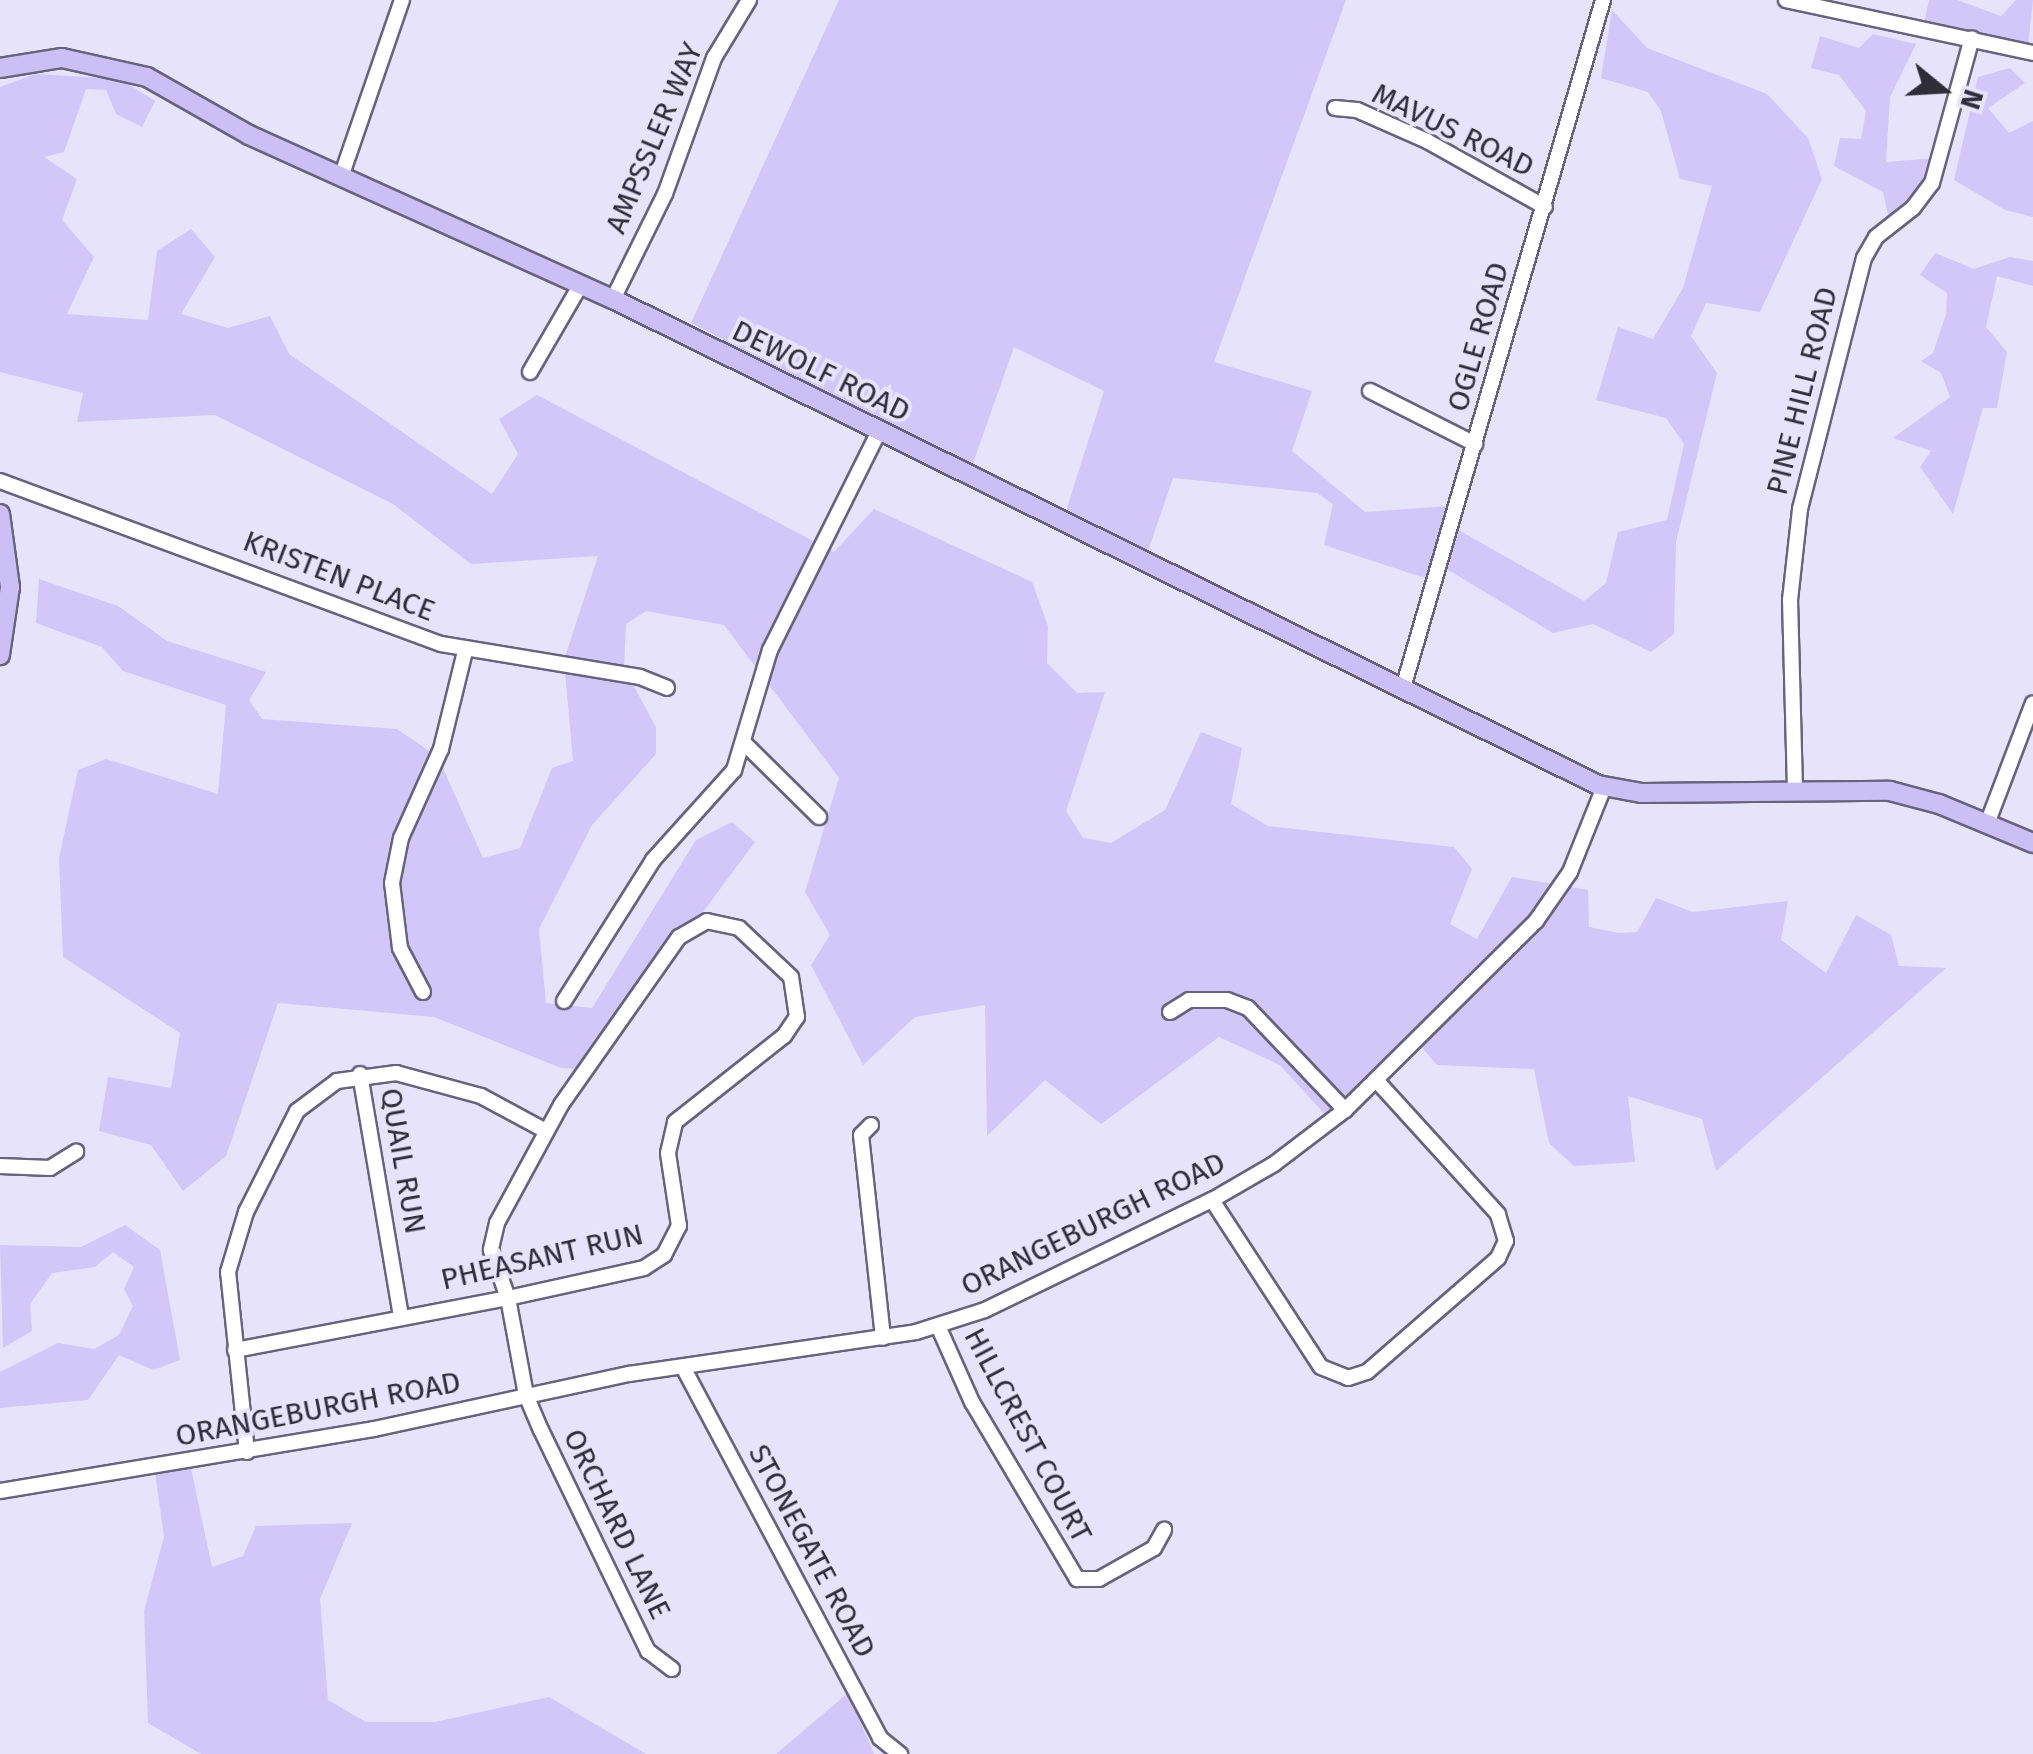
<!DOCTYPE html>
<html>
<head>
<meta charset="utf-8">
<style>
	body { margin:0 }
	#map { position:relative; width:2033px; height:1754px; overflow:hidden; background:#e7e3fb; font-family:"Fira Sans",sans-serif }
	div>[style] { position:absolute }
	.green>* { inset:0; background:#d1c8f9 }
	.roads { filter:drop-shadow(2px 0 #68637d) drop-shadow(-2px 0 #68637d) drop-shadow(0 2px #68637d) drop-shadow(0 -2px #68637d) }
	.minor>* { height:14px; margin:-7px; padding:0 7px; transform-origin:7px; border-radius:7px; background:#fff }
	.major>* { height:18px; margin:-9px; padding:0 9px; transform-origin:9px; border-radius:9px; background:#cbbff5 }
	span { translate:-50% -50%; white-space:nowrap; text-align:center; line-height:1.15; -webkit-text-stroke:8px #e7e3fb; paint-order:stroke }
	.street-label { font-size:30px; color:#2f2d38 }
	.north { position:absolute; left:1893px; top:40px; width:100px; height:100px; -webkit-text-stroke:8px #e7e3fb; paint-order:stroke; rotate:108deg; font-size:28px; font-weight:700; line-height:40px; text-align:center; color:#2f2d38 }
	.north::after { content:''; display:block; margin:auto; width:35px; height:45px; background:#2f2d38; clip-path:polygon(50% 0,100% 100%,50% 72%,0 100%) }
</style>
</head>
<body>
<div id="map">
	<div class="green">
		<div style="clip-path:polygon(839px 0,1346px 0,1214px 362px,1312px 391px,1292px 451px,1365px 512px,1463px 505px,1455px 528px,1584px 601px,1606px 583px,1618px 532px,1667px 520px,1684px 444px,1666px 418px,1596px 400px,1618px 327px,1653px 339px,1683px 288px,1712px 186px,1680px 179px,1661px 111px,1648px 92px,1601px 78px,1612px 10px,1647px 48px,1767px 94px,1808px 138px,1822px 179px,1760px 312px,1706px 303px,1691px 336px,1717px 373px,1676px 542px,1674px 634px,1651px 652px,1593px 624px,1553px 633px,1445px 568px,1440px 583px,1324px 545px,1333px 504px,1317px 493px,1173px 478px,1148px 551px,1065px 514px,1104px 391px,1014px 347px,972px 466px,691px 323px)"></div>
		<div style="clip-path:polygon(1929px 0,1957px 0,2001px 16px,2016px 0,2033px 0,2028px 46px,1924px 23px)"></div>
		<div style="clip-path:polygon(1873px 34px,1916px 44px,1890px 97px,1886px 162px,1936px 158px,1915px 200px,1888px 215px,1883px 192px,1834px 166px,1840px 138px,1861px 139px,1866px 111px,1839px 75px,1811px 68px,1820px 36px,1859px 48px)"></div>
		<div style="clip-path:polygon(2010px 68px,2025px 83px,1988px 108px,2009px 133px,2033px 121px,2033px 217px,2005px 210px,1954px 180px,1978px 77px)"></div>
		<div style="clip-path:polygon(35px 74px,120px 79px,155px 101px,142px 127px,116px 114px,106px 90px,86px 89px,64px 152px,44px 157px,77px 179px,62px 220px,94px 257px,67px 314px,148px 320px,157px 251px,191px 229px,215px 257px,181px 314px,228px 328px,270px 316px,289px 354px,492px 494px,518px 454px,499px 419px,537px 395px,834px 552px,874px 509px,1032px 582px,1048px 626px,1047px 663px,1077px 693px,1105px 692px,1066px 811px,1083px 838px,1111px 843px,1165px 810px,1201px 732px,1242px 748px,1231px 804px,1268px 826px,1454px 847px,1472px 869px,1450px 924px,1477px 939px,1512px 877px,1588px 890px,1589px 927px,1619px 933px,1637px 932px,1656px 898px,1693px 912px,1788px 901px,1781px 940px,1826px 973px,1856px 915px,1891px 935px,1899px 966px,1946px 968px,1716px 1171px,1702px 1119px,1628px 1096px,1635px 1162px,1574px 1166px,1549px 1143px,1534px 1069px,1437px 1065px,1418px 1043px,1329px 1119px,1280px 1065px,1219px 1037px,1101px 1124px,1045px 1080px,987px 1136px,985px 1005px,915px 1017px,863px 1065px,811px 965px,830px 935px,805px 892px,839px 778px,724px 625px,646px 611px,626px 624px,624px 668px,656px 727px,656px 754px,592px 825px,539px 929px,546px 1003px,592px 1008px,696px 840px,732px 822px,755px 842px,586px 1069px,561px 1068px,434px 1017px,278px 1003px,226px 1156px,183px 1191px,151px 1145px,99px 1131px,108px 1077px,171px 1088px,180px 1033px,63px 957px,59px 858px,78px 770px,106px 759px,218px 794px,226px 705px,123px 671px,102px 647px,36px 623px,39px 579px,118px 606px,167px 641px,266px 672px,249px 700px,262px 719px,397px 729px,438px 757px,483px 858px,520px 848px,552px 768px,573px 761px,564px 660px,598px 556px,471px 564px,393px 504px,215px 415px,77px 422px,83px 393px,0 372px,0 87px)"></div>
		<div style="clip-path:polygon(1935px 253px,1974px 269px,2010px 257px,2033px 261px,2033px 286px,1997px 276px,1986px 327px,2007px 352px,1997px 408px,1983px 408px,1953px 514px,1920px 467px,1931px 451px,1893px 438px,1950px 397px,1941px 373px,1921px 361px,1933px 353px,1946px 314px,1947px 293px,1920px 275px)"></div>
		<div style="clip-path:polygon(125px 1225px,160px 1250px,180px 1360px,153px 1370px,119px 1355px,88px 1400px,0 1408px,0 1372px,58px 1343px,94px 1349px,119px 1335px,133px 1306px,124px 1289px,134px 1267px,113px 1252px,95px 1267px,52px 1273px,30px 1304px,32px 1331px,3px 1348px,0 1245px,81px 1247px)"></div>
		<div style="clip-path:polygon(189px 1459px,212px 1567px,243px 1556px,256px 1526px,352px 1523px,320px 1599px,328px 1700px,366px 1722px,435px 1722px,549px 1697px,646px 1754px,201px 1754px,148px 1723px,144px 1611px,164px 1537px,154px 1465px)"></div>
		<div style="clip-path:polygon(848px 1693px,874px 1754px,776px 1754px)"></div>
	</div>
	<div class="roads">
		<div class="minor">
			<div style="left:1786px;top:0;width:253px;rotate:12.1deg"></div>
			<div style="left:1335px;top:108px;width:22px;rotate:5deg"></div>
			<div style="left:1357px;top:110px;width:77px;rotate:23.9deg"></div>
			<div style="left:1427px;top:141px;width:135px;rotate:29.2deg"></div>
			<div style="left:341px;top:177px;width:187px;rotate:-71deg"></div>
			<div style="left:613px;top:299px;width:117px;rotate:-63.7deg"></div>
			<div style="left:665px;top:194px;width:145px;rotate:-70.2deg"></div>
			<div style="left:714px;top:58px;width:68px;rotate:-58.9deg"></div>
			<div style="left:530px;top:372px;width:102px;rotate:-59.9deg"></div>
			<div style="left:1370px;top:391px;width:118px;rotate:26.8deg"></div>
			<div style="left:0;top:481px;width:470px;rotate:20.3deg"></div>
			<div style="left:441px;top:644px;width:202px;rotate:9.4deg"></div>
			<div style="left:640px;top:677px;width:29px;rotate:22deg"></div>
			<div style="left:1403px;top:688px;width:716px;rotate:-73.79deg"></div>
			<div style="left:745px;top:744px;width:104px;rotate:44.6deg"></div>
			<div style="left:1795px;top:790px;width:190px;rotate:-91.5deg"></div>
			<div style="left:1790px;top:600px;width:92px;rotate:-83.7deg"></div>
			<div style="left:1800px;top:509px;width:259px;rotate:-75.7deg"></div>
			<div style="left:1864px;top:258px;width:24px;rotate:-60deg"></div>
			<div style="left:1876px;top:237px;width:47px;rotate:-38.1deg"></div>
			<div style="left:1913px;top:208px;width:31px;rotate:-53deg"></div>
			<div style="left:1932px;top:183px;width:150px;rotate:-74.6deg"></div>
			<div style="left:1987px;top:824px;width:129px;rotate:-69.2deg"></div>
			<div style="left:423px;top:992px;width:50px;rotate:-117.6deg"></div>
			<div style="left:400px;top:948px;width:65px;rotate:-97deg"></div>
			<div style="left:392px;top:883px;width:46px;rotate:-78.7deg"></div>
			<div style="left:401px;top:838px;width:98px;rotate:-65.8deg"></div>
			<div style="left:441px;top:749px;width:101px;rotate:-76.2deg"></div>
			<div style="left:564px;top:1001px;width:167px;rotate:-57.7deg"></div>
			<div style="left:653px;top:860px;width:121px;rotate:-48deg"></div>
			<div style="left:734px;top:770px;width:125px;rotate:-73.3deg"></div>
			<div style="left:770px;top:650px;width:245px;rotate:-63.5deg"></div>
			<div style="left:1170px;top:1012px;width:22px;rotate:-32deg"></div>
			<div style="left:1189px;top:1000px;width:38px"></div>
			<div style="left:1227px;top:1000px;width:22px;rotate:21deg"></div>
			<div style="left:1248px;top:1008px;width:141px;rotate:46.4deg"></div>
			<div style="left:360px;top:1074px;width:245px;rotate:80.4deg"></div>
			<div style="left:871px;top:1125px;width:14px;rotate:135deg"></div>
			<div style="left:861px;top:1135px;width:204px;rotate:83.8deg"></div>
			<div style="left:0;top:1166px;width:50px;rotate:2.3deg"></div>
			<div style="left:50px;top:1168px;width:31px;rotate:-32deg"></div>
			<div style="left:1212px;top:1200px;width:199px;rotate:56.9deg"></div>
			<div style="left:1321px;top:1367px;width:29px;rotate:22deg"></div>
			<div style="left:1348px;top:1378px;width:20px;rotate:-18deg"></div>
			<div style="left:1367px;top:1372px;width:174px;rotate:-41deg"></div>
			<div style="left:1498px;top:1258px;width:19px;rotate:-65deg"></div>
			<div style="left:1506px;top:1241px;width:28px;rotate:-107deg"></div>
			<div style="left:1498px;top:1214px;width:180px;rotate:-132.3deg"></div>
			<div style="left:939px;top:1328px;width:81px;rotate:66deg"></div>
			<div style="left:972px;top:1402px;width:206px;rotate:59.3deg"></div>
			<div style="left:1077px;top:1579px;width:22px"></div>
			<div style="left:1099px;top:1579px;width:63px;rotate:-29.4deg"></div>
			<div style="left:1154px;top:1548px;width:21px;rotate:-61deg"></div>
			<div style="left:235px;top:1350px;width:278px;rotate:-10.8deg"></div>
			<div style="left:508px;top:1298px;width:139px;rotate:-12.4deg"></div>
			<div style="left:644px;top:1268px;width:24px;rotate:-33deg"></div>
			<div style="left:664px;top:1255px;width:33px;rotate:-63deg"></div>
			<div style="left:679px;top:1226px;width:74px;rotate:-98.6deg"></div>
			<div style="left:668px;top:1153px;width:32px;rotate:-77deg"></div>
			<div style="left:675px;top:1122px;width:139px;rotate:-38.3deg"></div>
			<div style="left:784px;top:1036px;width:23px;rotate:-56deg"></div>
			<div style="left:797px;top:1017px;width:40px;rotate:-98.5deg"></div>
			<div style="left:791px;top:977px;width:71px;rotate:-136.7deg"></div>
			<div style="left:739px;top:928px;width:33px;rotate:-168deg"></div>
			<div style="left:707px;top:921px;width:32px;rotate:150deg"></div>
			<div style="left:679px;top:937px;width:205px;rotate:125.1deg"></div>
			<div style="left:561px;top:1105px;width:134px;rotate:118.5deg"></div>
			<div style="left:497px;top:1223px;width:28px;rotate:103deg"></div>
			<div style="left:491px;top:1250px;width:51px;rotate:70.5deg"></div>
			<div style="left:508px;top:1298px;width:99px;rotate:79.5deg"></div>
			<div style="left:526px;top:1395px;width:38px;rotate:67deg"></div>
			<div style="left:541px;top:1430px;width:246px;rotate:64.2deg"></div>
			<div style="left:648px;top:1651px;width:30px;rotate:37deg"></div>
			<div style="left:683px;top:1367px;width:420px;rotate:62deg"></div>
			<div style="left:880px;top:1738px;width:26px;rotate:39deg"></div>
			<div style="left:247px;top:1452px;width:181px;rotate:-96deg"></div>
			<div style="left:228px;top:1272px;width:63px;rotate:-73.3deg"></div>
			<div style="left:246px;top:1212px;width:113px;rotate:-63.2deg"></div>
			<div style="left:297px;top:1111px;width:50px;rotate:-36.9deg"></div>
			<div style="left:337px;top:1081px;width:60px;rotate:-7.7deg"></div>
			<div style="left:396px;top:1073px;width:88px;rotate:15.1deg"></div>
			<div style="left:481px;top:1096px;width:74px;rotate:28.3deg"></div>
			<div style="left:0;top:1491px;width:379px;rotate:-9.4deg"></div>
			<div style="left:374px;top:1429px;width:261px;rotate:-12.2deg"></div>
			<div style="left:629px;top:1374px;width:290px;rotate:-8.3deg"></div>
			<div style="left:916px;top:1332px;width:72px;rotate:-17.7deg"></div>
			<div style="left:985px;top:1310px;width:252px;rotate:-25.9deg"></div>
			<div style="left:1212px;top:1200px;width:72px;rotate:-30.1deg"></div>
			<div style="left:1274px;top:1164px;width:89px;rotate:-37.3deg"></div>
			<div style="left:1345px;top:1110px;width:269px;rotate:-44.7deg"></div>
			<div style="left:1536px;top:921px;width:60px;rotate:-55.2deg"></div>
			<div style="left:1570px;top:872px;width:92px;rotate:-68.2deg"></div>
		</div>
		<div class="major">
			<div style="left:0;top:68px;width:63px;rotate:-9.2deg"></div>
			<div style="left:62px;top:58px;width:87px;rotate:12.6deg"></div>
			<div style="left:147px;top:77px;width:117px;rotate:29.6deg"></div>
			<div style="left:249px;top:135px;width:399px;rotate:24.3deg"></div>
			<div style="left:613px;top:299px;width:1098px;rotate:26.26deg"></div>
			<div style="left:1598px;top:785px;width:45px;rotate:10.3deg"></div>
			<div style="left:1642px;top:793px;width:248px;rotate:-0.5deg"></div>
			<div style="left:1890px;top:791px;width:51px;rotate:14.9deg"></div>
			<div style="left:1939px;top:804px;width:102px;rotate:22.5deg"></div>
			<div style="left:0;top:514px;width:74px;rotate:82.2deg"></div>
			<div style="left:10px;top:587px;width:69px;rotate:98.4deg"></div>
		</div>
	</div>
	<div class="street-label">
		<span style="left:1453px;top:130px;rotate:26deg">MAVUS ROAD</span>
		<span style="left:654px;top:138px;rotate:-67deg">AMPSSLER WAY</span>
		<span style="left:1478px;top:337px;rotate:-74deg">OGLE ROAD</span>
		<span style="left:821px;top:371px;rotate:26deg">DEWOLF ROAD</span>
		<span style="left:1802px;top:391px;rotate:-76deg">PINE HILL ROAD</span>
		<span style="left:339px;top:576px;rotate:21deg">KRISTEN PLACE</span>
		<span style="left:403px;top:1161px;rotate:80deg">QUAIL RUN</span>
		<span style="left:1093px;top:1224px;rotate:-26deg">ORANGEBURGH ROAD</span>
		<span style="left:542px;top:1257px;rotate:-13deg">PHEASANT RUN</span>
		<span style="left:318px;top:1409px;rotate:-11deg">ORANGEBURGH ROAD</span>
		<span style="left:1028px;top:1435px;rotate:62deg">HILLCREST COURT</span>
		<span style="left:617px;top:1524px;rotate:64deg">ORCHARD LANE</span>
		<span style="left:812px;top:1551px;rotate:62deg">STONEGATE ROAD</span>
	</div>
	<div class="north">N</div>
</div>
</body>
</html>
